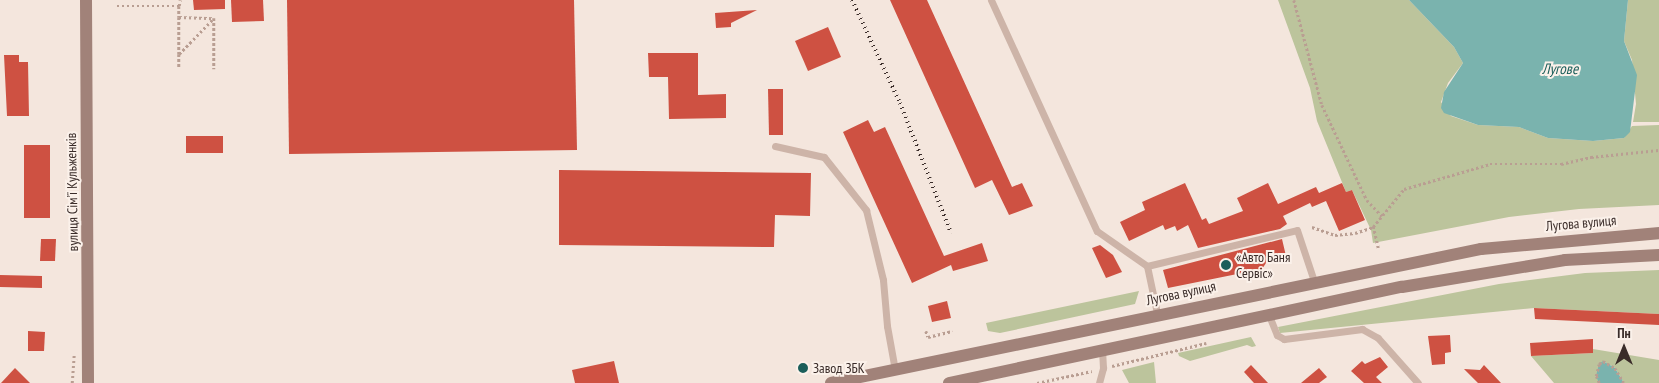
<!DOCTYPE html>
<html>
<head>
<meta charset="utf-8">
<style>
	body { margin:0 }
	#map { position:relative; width:1659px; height:383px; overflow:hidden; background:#f4e6dd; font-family:"PT Sans Narrow",sans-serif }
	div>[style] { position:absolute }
	.green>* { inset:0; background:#bcc49c }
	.water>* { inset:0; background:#7ab3ae }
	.building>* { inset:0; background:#ce5142 }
	.path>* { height:2.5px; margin-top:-1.25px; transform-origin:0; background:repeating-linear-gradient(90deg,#b99e92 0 2.5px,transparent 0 5px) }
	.lane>* { height:7px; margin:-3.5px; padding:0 3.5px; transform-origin:3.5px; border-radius:3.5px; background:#cdb4a8 }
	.secondary>* { height:12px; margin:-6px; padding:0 6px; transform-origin:6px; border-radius:6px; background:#a18279 }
	.rail>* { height:4px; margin-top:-2px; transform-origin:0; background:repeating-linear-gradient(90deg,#3a2c29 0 1px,transparent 0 5px) }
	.dots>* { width:14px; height:14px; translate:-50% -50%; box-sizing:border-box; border:2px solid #fbf1ea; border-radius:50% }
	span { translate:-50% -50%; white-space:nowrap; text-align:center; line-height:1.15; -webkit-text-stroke:4px #fbf1ea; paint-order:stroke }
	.street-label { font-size:14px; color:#3a2c29 }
	.poi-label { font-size:14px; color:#3a2c29 }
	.left { translate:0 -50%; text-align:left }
	.water-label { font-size:15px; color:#1b5e5a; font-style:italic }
	.north { position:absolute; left:1599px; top:323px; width:50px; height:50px; -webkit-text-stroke:4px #fbf1ea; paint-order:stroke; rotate:0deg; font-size:14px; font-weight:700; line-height:20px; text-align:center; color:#3a2c29 }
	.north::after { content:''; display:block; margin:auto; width:18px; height:22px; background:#3a2c29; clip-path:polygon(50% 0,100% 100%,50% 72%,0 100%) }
</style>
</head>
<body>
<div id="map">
	<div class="green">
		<div style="clip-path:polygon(1278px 0,1409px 0,1454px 47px,1463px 63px,1448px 83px,1441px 102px,1451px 116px,1478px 125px,1519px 127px,1548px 138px,1593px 141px,1624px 138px,1632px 126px,1659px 125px,1659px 205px,1579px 209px,1509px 217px,1373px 243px,1371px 230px,1352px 190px,1346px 192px,1317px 121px,1310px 88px)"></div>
		<div style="clip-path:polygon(1628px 0,1659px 0,1659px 122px,1633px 122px,1636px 104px,1632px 60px,1624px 41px)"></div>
		<div style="clip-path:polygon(1659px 270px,1659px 314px,1534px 308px,1280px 333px,1278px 327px,1499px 284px,1585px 273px)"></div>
		<div style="clip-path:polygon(1139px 291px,1135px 304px,1000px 333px,988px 331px,986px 323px)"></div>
		<div style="clip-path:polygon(1251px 337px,1256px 346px,1252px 347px,1247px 345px,1190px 361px,1179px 356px,1178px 353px)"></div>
		<div style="clip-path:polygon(1593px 349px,1659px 360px,1659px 383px,1624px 383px,1615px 368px,1603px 361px,1599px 383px,1554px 383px,1531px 356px,1593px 353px)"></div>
		<div style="clip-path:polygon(1154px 362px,1156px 383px,1129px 383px,1122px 370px)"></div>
	</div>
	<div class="water">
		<div style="clip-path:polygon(1409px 0,1628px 0,1624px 41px,1637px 75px,1630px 132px,1624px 138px,1593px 141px,1548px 138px,1519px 127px,1478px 125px,1444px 113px,1441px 108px,1444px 92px,1463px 63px,1454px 47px)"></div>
		<div style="clip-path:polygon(1603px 361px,1615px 368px,1624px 383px,1599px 383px,1596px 376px,1599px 364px)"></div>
	</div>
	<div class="building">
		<div style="clip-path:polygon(193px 0,225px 0,225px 9px,194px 10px)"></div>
		<div style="clip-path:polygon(231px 0,263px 0,264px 21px,232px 22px)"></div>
		<div style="clip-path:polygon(287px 0,574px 0,577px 150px,289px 154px)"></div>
		<div style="clip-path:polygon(890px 0,927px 0,1012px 187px,1022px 183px,1033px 206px,1009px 215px,992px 180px,975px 188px)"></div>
		<div style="clip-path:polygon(757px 10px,731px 23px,731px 27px,716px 28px,715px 13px)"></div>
		<div style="clip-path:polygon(828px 27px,841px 57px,808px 71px,795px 41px)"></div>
		<div style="clip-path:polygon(648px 53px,698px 53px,698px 95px,726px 94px,726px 118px,669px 119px,668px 77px,649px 77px)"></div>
		<div style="clip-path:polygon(4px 55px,19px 55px,19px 62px,28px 62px,29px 116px,7px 116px)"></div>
		<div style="clip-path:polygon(768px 89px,783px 89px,783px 135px,769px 135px)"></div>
		<div style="clip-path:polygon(868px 120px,874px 132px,885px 127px,944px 256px,982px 243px,988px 261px,953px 271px,951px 265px,912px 283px,843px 132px)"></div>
		<div style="clip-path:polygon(186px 136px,223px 136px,223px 153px,186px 153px)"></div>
		<div style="clip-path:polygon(24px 145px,50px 145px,50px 218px,24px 218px)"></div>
		<div style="clip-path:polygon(559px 170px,811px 173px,810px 216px,775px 215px,774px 247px,559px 245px)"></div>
		<div style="clip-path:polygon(1185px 183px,1202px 220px,1206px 218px,1209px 224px,1243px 211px,1237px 198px,1268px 183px,1278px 204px,1316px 187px,1319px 193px,1342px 183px,1346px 192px,1352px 190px,1365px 220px,1339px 231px,1326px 201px,1312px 207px,1310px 203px,1283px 216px,1287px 224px,1280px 229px,1198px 248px,1188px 225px,1177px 231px,1175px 226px,1165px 230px,1163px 225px,1129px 241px,1120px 222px,1145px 210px,1142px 202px)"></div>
		<div style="clip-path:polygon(41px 239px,56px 239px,55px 261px,40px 261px)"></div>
		<div style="clip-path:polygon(1282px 239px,1286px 256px,1268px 260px,1262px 269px,1168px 288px,1163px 270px)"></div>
		<div style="clip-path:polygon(1100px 245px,1113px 255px,1122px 272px,1106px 278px,1092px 248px)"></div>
		<div style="clip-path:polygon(0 275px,42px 276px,42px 288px,0 287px)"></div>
		<div style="clip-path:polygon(947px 301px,951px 318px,932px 322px,928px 306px)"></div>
		<div style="clip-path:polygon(1534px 308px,1659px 314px,1659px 325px,1535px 319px)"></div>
		<div style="clip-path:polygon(28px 331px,45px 332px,44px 351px,28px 351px)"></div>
		<div style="clip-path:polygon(1450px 335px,1451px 352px,1445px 353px,1445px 364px,1432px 365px,1428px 336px)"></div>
		<div style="clip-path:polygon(1593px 339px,1593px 353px,1531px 356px,1530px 343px)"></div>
		<div style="clip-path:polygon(1380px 357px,1388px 367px,1376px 377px,1382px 383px,1364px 383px,1351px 371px,1362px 361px,1365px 364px)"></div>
		<div style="clip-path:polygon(614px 361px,619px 383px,575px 383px,572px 370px)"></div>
		<div style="clip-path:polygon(1251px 365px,1268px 383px,1254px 383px,1244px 372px)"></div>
		<div style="clip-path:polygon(1484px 365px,1501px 383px,1478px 383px,1464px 369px,1480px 370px)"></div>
		<div style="clip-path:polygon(15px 368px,30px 383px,1px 383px)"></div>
		<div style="clip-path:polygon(1319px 368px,1327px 377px,1319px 383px,1301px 383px)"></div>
	</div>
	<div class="path">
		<div style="left:1294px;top:0;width:109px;rotate:75.1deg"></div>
		<div style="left:1322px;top:105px;width:105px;rotate:64.7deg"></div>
		<div style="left:1367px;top:200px;width:22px;rotate:47deg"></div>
		<div style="left:117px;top:6px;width:62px"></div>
		<div style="left:179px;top:6px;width:11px;rotate:90deg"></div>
		<div style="left:179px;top:17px;width:35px;rotate:2deg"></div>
		<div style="left:214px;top:18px;width:51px;rotate:90deg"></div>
		<div style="left:179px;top:6px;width:6px;rotate:-81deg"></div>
		<div style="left:179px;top:17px;width:37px;rotate:90deg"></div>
		<div style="left:179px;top:54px;width:49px;rotate:-45.8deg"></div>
		<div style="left:179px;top:54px;width:14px;rotate:90deg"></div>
		<div style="left:1312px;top:227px;width:24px;rotate:19deg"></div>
		<div style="left:1335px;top:235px;width:20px;rotate:-6deg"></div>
		<div style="left:1355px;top:233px;width:19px;rotate:-18deg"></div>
		<div style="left:1378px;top:248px;width:22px;rotate:-103deg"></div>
		<div style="left:1373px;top:227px;width:49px;rotate:-50.8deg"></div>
		<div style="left:1404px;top:189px;width:90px;rotate:-16.2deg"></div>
		<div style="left:1490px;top:164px;width:71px"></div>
		<div style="left:1561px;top:164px;width:31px;rotate:-13deg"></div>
		<div style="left:1591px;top:157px;width:68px;rotate:-5.9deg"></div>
		<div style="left:926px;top:331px;width:6px;rotate:72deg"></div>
		<div style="left:928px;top:337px;width:25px;rotate:-14deg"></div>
		<div style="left:1112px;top:366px;width:97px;rotate:-13.7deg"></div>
		<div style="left:72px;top:383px;width:28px;rotate:-86deg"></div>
		<div style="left:1037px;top:383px;width:56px;rotate:-12.3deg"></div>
		<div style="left:1599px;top:383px;width:8px;rotate:-113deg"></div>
		<div style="left:1596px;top:376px;width:12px;rotate:-76deg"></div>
		<div style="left:1599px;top:364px;width:5px;rotate:-37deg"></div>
		<div style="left:1603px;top:361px;width:14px;rotate:30deg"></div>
		<div style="left:1615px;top:368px;width:17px;rotate:59deg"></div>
	</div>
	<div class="lane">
		<div style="left:991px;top:0;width:254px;rotate:65.4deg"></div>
		<div style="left:1097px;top:231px;width:61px;rotate:35deg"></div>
		<div style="left:1147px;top:266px;width:48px;rotate:78deg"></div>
		<div style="left:775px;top:146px;width:50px;rotate:12.7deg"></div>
		<div style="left:824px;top:157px;width:68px;rotate:51.6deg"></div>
		<div style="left:866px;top:210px;width:72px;rotate:76.3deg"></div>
		<div style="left:883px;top:280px;width:46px;rotate:85deg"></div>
		<div style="left:887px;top:326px;width:45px;rotate:79.7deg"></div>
		<div style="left:1147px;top:266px;width:154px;rotate:-13.5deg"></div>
		<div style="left:1297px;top:230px;width:54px;rotate:71.6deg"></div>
		<div style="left:1268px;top:313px;width:24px;rotate:68deg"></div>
		<div style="left:1277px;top:335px;width:8px;rotate:30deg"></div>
		<div style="left:1284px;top:339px;width:79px;rotate:-7.3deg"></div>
		<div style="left:1362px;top:329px;width:18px;rotate:29deg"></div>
		<div style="left:1378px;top:338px;width:60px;rotate:48.4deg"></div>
		<div style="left:1099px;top:383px;width:16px;rotate:-75deg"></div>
		<div style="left:1103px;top:368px;width:18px;rotate:-93deg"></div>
	</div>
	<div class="secondary">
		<div style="left:86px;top:0;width:383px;rotate:89.7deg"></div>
		<div style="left:831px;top:383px;width:664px;rotate:-11.65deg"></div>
		<div style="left:1481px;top:249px;width:179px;rotate:-5.1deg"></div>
		<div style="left:949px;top:383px;width:463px;rotate:-12deg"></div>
		<div style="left:1402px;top:287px;width:165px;rotate:-9.4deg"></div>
		<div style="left:1565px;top:260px;width:94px;rotate:-3deg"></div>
	</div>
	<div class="rail">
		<div style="left:852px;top:0;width:114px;rotate:65deg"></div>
		<div style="left:900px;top:103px;width:140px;rotate:68.6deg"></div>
	</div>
	<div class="dots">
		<div style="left:1226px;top:265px;background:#1b5e5a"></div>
		<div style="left:803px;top:368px;background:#1b5e5a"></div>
	</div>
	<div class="street-label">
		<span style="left:72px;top:192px;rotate:-91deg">вулиця Сімʼї Кульженків</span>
		<span style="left:1581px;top:223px;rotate:-5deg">Лугова вулиця</span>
		<span style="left:1181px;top:293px;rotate:-12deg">Лугова вулиця</span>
	</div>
	<div class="poi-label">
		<span class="left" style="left:1236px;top:265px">«Авто Баня<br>Сервіс»</span>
		<span class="left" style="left:813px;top:368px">Завод ЗБК</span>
	</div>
	<div class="water-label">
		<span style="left:1560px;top:69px">Лугове</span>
	</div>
	<div class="north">Пн</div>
</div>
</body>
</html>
